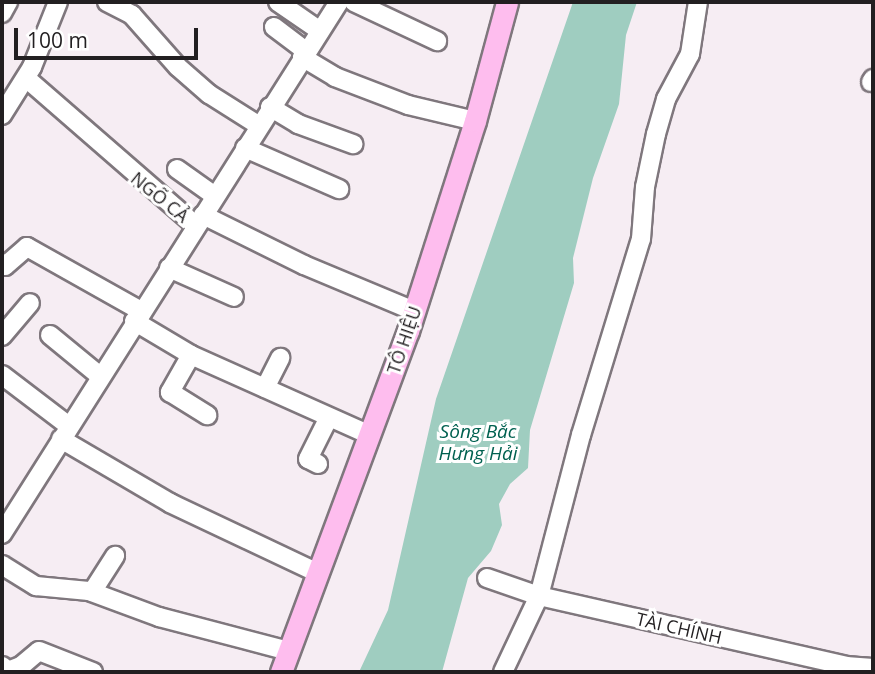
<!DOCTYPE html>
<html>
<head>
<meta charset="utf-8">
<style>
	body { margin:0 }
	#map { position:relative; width:875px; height:674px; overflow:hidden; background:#f6edf3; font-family:"Open Sans",sans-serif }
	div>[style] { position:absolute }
	.water>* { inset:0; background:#9fcdc0 }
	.roads { filter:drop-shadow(2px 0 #7f777d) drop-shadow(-2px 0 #7f777d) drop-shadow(0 2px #7f777d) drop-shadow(0 -2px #7f777d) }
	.minor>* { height:18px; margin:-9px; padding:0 9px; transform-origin:9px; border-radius:9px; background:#fff }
	.major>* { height:21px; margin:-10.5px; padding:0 10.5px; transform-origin:10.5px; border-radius:10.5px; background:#febdee }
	span { translate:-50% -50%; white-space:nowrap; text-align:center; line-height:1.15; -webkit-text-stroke:6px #fff; paint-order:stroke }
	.street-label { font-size:18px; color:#221f21 }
	.water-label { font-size:19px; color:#006150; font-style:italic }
	.frame { position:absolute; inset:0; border:4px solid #221f21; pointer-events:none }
	.scale { position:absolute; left:14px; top:28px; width:184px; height:32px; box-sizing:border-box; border:4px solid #221f21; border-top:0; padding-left:9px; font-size:21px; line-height:24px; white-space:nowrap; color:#221f21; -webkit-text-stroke:5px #fff; paint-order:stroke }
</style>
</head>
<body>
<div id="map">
	<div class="water">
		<div style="clip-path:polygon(573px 2px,637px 2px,626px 35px,619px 104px,593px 178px,573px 258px,574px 283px,530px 430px,528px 468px,510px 484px,499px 504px,502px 525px,491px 551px,468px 578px,442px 672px,359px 672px,388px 610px,436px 399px)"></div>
	</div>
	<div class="roads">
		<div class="minor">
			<div style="left:107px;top:2px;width:28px;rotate:27deg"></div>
			<div style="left:132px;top:15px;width:69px;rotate:48.5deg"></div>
			<div style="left:178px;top:67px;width:41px;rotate:41.1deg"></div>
			<div style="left:209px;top:94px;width:58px;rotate:32.3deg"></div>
			<div style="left:278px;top:2px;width:51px;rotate:34.6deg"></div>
			<div style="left:354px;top:2px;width:92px;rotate:25.2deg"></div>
			<div style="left:2px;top:13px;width:13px;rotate:-61deg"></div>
			<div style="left:274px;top:27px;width:40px;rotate:37deg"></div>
			<div style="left:302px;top:57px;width:39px;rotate:31deg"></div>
			<div style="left:335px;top:77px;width:78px;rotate:21deg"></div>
			<div style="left:408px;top:105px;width:69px;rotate:13.4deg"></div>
			<div style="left:26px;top:78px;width:225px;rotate:41deg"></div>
			<div style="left:871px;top:82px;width:4px;rotate:-56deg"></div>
			<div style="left:270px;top:107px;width:33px;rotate:31deg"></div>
			<div style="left:298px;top:124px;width:59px;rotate:20deg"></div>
			<div style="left:2px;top:115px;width:57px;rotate:-58deg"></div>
			<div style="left:32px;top:67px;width:70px;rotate:-68.2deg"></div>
			<div style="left:245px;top:148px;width:103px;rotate:23.6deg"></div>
			<div style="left:177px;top:169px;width:47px;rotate:35.4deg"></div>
			<div style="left:203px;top:215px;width:113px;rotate:26.3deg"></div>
			<div style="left:304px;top:265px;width:119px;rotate:22.7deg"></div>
			<div style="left:2px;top:263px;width:4px;rotate:45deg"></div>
			<div style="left:5px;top:266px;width:29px;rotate:-41deg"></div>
			<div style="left:27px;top:247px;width:131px;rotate:29.3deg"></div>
			<div style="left:169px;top:268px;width:71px;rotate:24deg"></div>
			<div style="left:134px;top:321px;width:66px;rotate:30.8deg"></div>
			<div style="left:191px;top:355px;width:196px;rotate:24.1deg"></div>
			<div style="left:50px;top:335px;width:65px;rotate:39.4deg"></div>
			<div style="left:2px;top:336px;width:43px;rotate:-49.7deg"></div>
			<div style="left:191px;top:355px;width:43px;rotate:119.6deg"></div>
			<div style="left:170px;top:392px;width:44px;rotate:31.9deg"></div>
			<div style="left:2px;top:375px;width:84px;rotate:37.3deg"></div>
			<div style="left:265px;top:388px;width:34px;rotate:-63deg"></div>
			<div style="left:61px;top:439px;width:126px;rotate:30.4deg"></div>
			<div style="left:170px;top:503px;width:164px;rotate:25.3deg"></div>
			<div style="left:318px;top:464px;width:11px;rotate:-153deg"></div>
			<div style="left:308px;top:459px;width:45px;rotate:-63.4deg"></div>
			<div style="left:2px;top:534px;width:630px;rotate:-57.65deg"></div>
			<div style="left:2px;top:565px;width:40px;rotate:32deg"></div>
			<div style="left:36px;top:586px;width:53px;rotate:5.4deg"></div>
			<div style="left:89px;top:591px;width:75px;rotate:20.4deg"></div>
			<div style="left:159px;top:617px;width:134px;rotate:14.7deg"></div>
			<div style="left:487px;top:578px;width:55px;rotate:19.1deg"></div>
			<div style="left:539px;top:596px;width:315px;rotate:12.8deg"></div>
			<div style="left:846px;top:666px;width:27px;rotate:4deg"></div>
			<div style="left:92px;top:592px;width:43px;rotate:-57.4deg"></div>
			<div style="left:2px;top:666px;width:8px;rotate:40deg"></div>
			<div style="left:8px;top:671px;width:14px;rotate:-21deg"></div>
			<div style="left:21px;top:666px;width:23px;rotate:-40deg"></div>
			<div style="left:39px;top:651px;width:58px;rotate:21.3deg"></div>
			<div style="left:503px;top:672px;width:84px;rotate:-64.7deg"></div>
			<div style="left:539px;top:596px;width:166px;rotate:-75.4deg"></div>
			<div style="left:581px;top:435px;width:205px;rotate:-73deg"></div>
			<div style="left:641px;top:239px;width:52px;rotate:-85.6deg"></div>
			<div style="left:645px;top:187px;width:54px;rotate:-78.3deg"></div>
			<div style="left:656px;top:134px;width:36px;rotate:-74deg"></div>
			<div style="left:666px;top:99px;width:51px;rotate:-61.9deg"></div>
			<div style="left:690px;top:54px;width:53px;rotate:-81.3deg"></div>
		</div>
		<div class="major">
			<div style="left:281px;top:672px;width:364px;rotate:-69.6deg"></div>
			<div style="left:408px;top:331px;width:220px;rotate:-72.3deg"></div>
			<div style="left:475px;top:121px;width:123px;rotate:-74.9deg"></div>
		</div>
	</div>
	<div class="street-label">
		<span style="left:160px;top:197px;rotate:39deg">NGÕ CẢ</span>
		<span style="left:404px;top:340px;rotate:-71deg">TÔ HIỆU</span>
		<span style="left:679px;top:628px;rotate:13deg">TÀI CHÍNH</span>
	</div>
	<div class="water-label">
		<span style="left:478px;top:443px">Sông Bắc<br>Hưng Hải</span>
	</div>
	<div class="frame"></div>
	<div class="scale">100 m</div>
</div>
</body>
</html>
